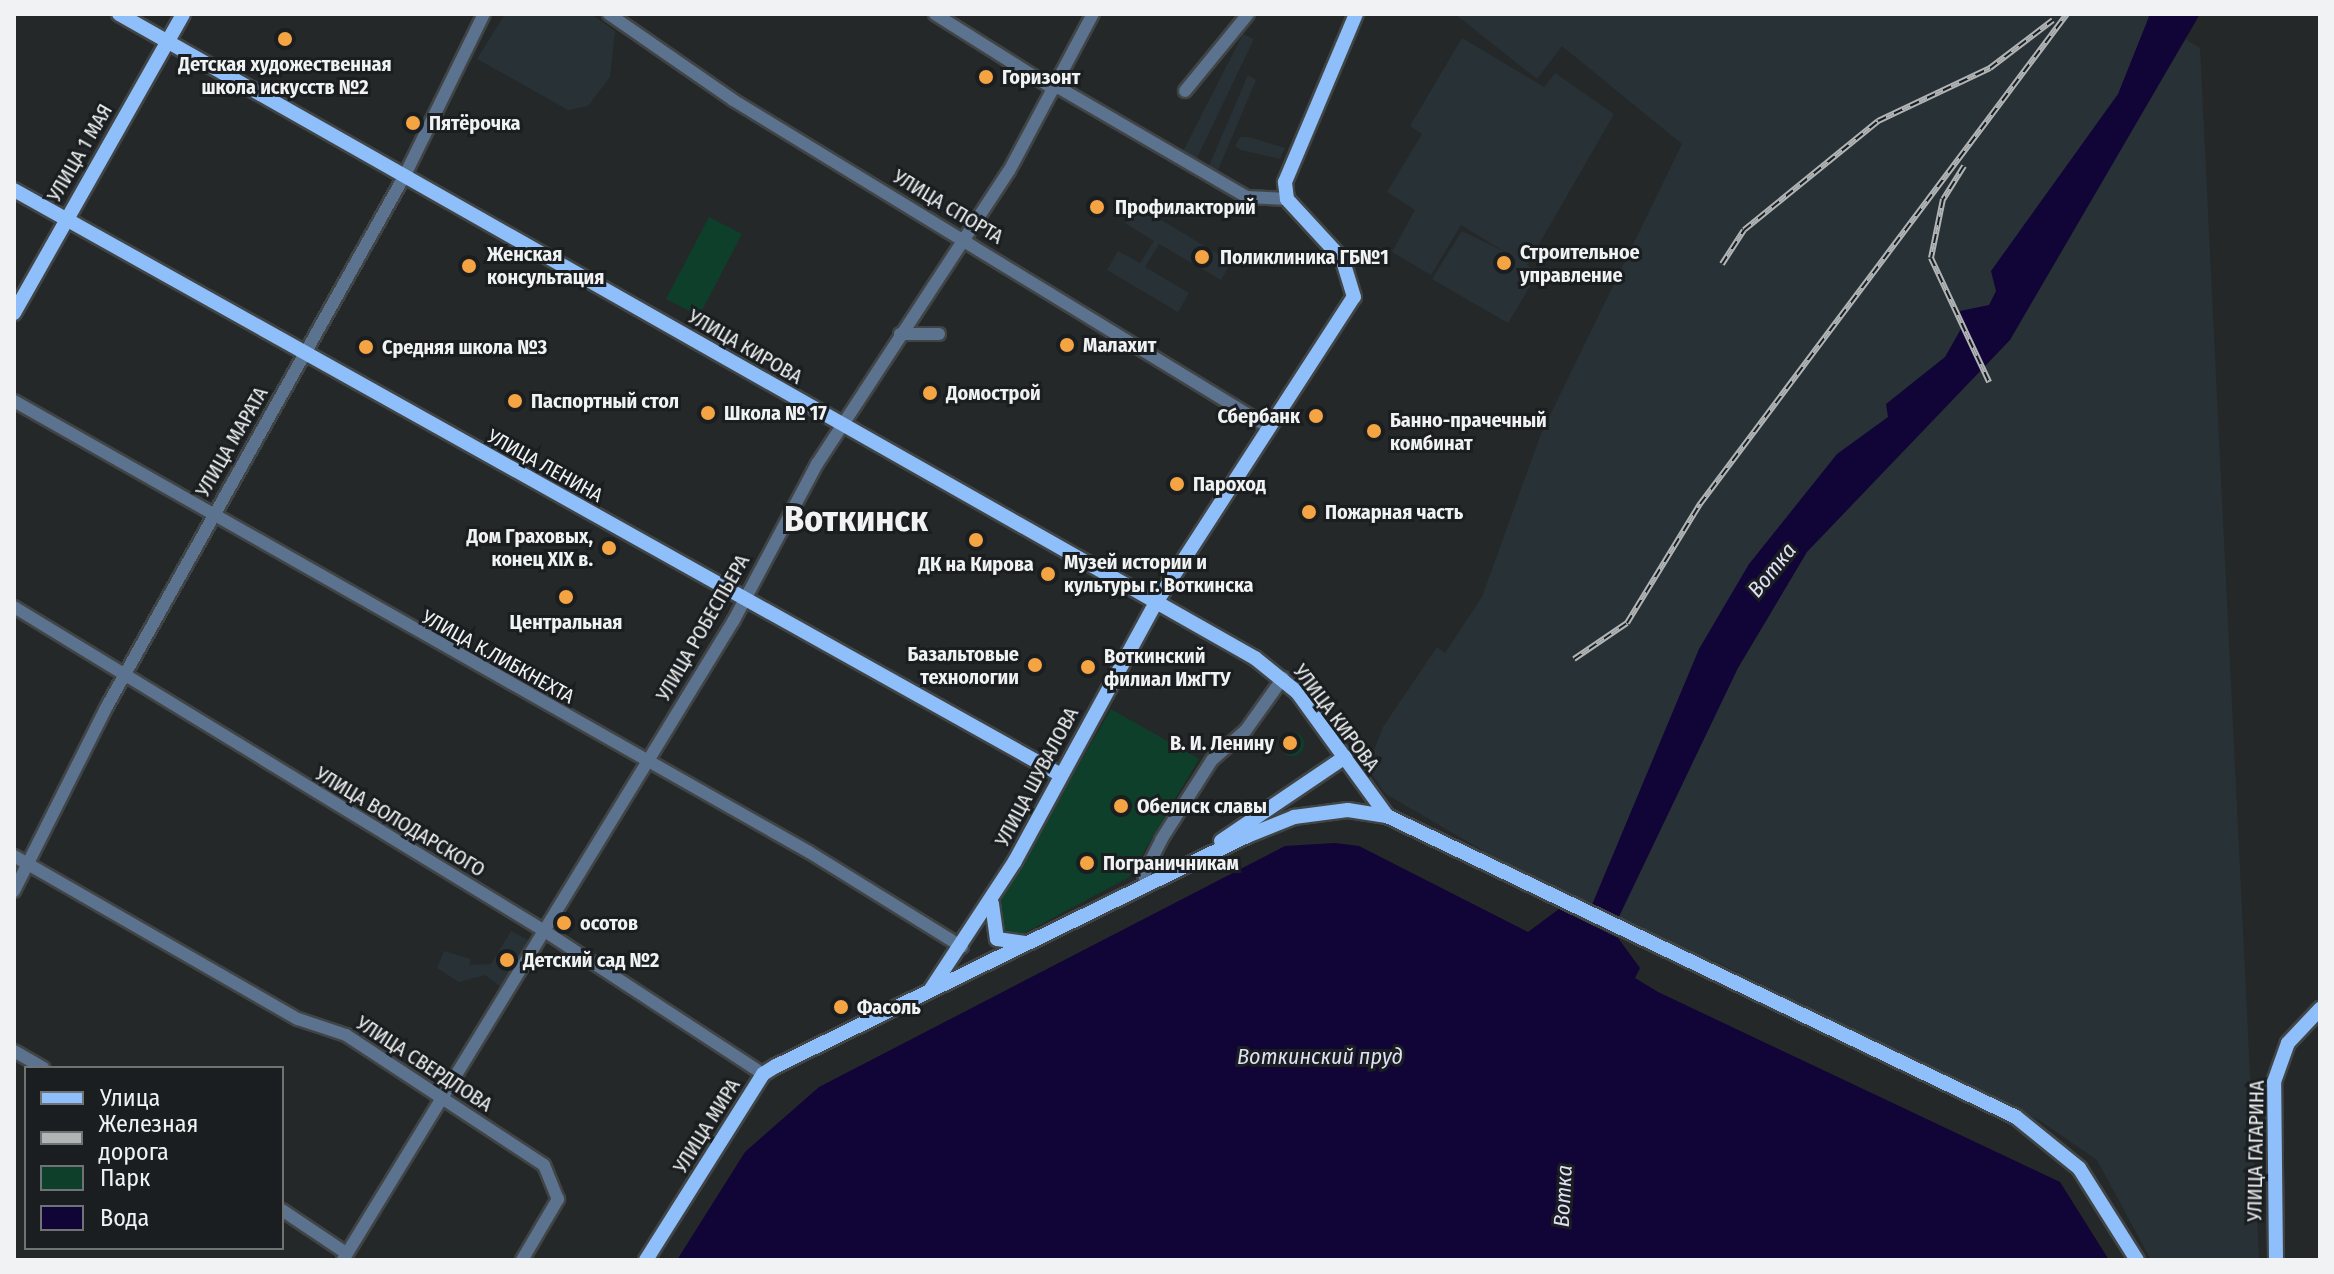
<!DOCTYPE html>
<html>
<head>
<meta charset="utf-8">
<style>
	body { margin:0 }
	#map { position:relative; width:2334px; height:1274px; overflow:hidden; background:#242829; font-family:"Fira Sans Condensed",sans-serif }
	div>[style] { position:absolute }
	.built>* { inset:0; background:#283236 }
	.green>* { inset:0; background:#0e3f2a }
	.round { border-radius:50% }
	.water>* { inset:0; background:#110437 }
	.roads { filter:drop-shadow(2px 0 #414445) drop-shadow(-2px 0 #414445) drop-shadow(0 2px #414445) drop-shadow(0 -2px #414445) }
	.minor>* { height:12px; margin:-6px; padding:0 6px; transform-origin:6px; border-radius:6px; background:#5c7390 }
	.major>* { height:14px; margin:-7px; padding:0 7px; transform-origin:7px; border-radius:7px; background:#8fbffa }
	.rail>* { height:6px; margin-top:-3px; transform-origin:0; background:repeating-linear-gradient(90deg,#1b1e20 0 9px,#b2b5b6 0 18px); box-sizing:border-box; border-block:2px solid #b2b5b6 }
	.dots>* { width:22px; height:22px; translate:-50% -50%; box-sizing:border-box; border:4px solid #1b1e20; border-radius:50% }
	span { translate:-50% -50%; white-space:nowrap; text-align:center; line-height:1.15; -webkit-text-stroke:6px #1b1e20; paint-order:stroke }
	.poi-label { font-size:20px; color:#f0f2f3; font-weight:700 }
	.left { translate:0 -50%; text-align:left }
	.right { translate:-100% -50%; text-align:right }
	.street-label { font-size:20px; color:#f0f2f3 }
	.water-label { font-size:22px; color:#dfdff5; font-style:italic }
	.town-label { font-size:36px; color:#f0f2f3; font-weight:700 }
	.frame { position:absolute; inset:0; border:16px solid #f0f2f3; pointer-events:none }
	.legend { position:absolute; left:24px; top:1066px; width:260px; height:184px; box-sizing:border-box; background:#1b1e20; border:2px solid #707374; margin:0; padding:10px 14px; list-style:none; font-size:24px; color:#f0f2f3 }
	.legend li { display:flex; align-items:center; gap:16px; height:40px }
	.legend b { width:40px; border:2px solid #707374 }
</style>
</head>
<body>
<div id="map">
	<div class="built">
		<div style="clip-path:polygon(505px 14px,591px 14px,615px 31px,610px 77px,588px 106px,568px 110px,477px 59px)"></div>
		<div style="clip-path:polygon(1455px 14px,2144px 14px,2200px 48px,2259px 1260px,2151px 1260px,2097px 1160px,2039px 1120px,1719px 963px,1583px 909px,1386px 794px,1373px 776px,1368px 766px,1383px 727px,1437px 647px,1445px 653px,1482px 597px,1541px 434px,1682px 144px,1562px 46px,1537px 79px)"></div>
		<div style="clip-path:polygon(1243px 34px,1254px 39px,1195px 162px,1181px 155px)"></div>
		<div style="clip-path:polygon(1462px 38px,1544px 87px,1555px 73px,1614px 114px,1527px 265px,1538px 273px,1508px 323px,1432px 279px,1462px 231px,1505px 252px,1461px 225px,1431px 275px,1392px 252px,1415px 210px,1387px 192px,1422px 134px,1410px 126px)"></div>
		<div style="clip-path:polygon(1248px 75px,1256px 80px,1218px 170px,1209px 166px)"></div>
		<div style="clip-path:polygon(1240px 137px,1249px 137px,1285px 148px,1280px 159px,1241px 150px,1235px 146px)"></div>
		<div style="clip-path:polygon(1136px 205px,1231px 262px,1221px 280px,1159px 244px,1145px 267px,1189px 293px,1178px 312px,1107px 270px,1118px 251px,1140px 263px,1154px 241px,1125px 223px)"></div>
		<div style="clip-path:polygon(511px 931px,530px 941px,502px 988px,485px 975px,459px 982px,437px 968px,444px 951px,471px 959px,469px 965px,491px 964px)"></div>
	</div>
	<div class="green">
		<div style="clip-path:polygon(709px 217px,742px 234px,699px 316px,666px 299px)"></div>
		<div style="clip-path:polygon(1111px 709px,1199px 759px,1129px 877px,1019px 936px,995px 932px,994px 911px)"></div>
		<div class="round" style="left:1280px;top:732px;width:24px;height:24px"></div>
	</div>
	<div class="water">
		<div style="clip-path:polygon(2150px 14px,2200px 14px,2010px 340px,1807px 552px,1738px 668px,1615px 925px,1589px 912px,1699px 649px,1749px 564px,1837px 454px,1888px 417px,1886px 404px,1945px 357px,1962px 327px,1960px 311px,1989px 305px,1996px 291px,1991px 271px,2118px 94px)"></div>
		<div style="clip-path:polygon(1335px 843px,1359px 846px,1528px 932px,1559px 909px,1618px 938px,1640px 968px,1635px 978px,1658px 992px,2060px 1182px,2109px 1260px,677px 1260px,745px 1152px,819px 1087px,1285px 846px)"></div>
	</div>
	<div class="roads">
		<div class="minor">
			<div style="left:609px;top:14px;width:151px;rotate:34.7deg"></div>
			<div style="left:733px;top:100px;width:629px;rotate:31.42deg"></div>
			<div style="left:935px;top:14px;width:141px;rotate:32.2deg"></div>
			<div style="left:1056px;top:86px;width:221px;rotate:30.2deg"></div>
			<div style="left:1247px;top:197px;width:40px;rotate:2.9deg"></div>
			<div style="left:1185px;top:91px;width:99px;rotate:-50.7deg"></div>
			<div style="left:900px;top:334px;width:39px"></div>
			<div style="left:14px;top:401px;width:914px;rotate:29.57deg"></div>
			<div style="left:809px;top:852px;width:180px;rotate:31.8deg"></div>
			<div style="left:14px;top:607px;width:620px;rotate:31.41deg"></div>
			<div style="left:543px;top:930px;width:263px;rotate:33.2deg"></div>
			<div style="left:14px;top:856px;width:327px;rotate:29.9deg"></div>
			<div style="left:298px;top:1019px;width:51px;rotate:18.4deg"></div>
			<div style="left:346px;top:1035px;width:237px;rotate:33.3deg"></div>
			<div style="left:544px;top:1165px;width:37px;rotate:68deg"></div>
			<div style="left:558px;top:1199px;width:71px;rotate:120.5deg"></div>
			<div style="left:1147px;top:886px;width:12px;rotate:-104deg"></div>
			<div style="left:1144px;top:874px;width:38px;rotate:-63deg"></div>
			<div style="left:1161px;top:840px;width:95px;rotate:-57.5deg"></div>
			<div style="left:1212px;top:760px;width:45px;rotate:-41.4deg"></div>
			<div style="left:1246px;top:730px;width:64px;rotate:-54.6deg"></div>
			<div style="left:14px;top:891px;width:205px;rotate:-63.3deg"></div>
			<div style="left:106px;top:708px;width:611px;rotate:-60.71deg"></div>
			<div style="left:405px;top:175px;width:179px;rotate:-63.9deg"></div>
			<div style="left:14px;top:1051px;width:34px;rotate:30deg"></div>
			<div style="left:282px;top:1210px;width:77px;rotate:33.9deg"></div>
			<div style="left:343px;top:1260px;width:750px;rotate:-58.58deg"></div>
			<div style="left:734px;top:620px;width:177px;rotate:-62deg"></div>
			<div style="left:817px;top:464px;width:350px;rotate:-56.8deg"></div>
			<div style="left:1009px;top:171px;width:178px;rotate:-61.9deg"></div>
		</div>
		<div class="major">
			<div style="left:119px;top:14px;width:1306px;rotate:29.55deg"></div>
			<div style="left:1255px;top:658px;width:54px;rotate:39deg"></div>
			<div style="left:1297px;top:692px;width:153px;rotate:54deg"></div>
			<div style="left:14px;top:190px;width:1197px;rotate:29.2deg"></div>
			<div style="left:14px;top:313px;width:343px;rotate:-60.5deg"></div>
			<div style="left:1221px;top:841px;width:150px;rotate:-34.1deg"></div>
			<div style="left:992px;top:904px;width:35px;rotate:82deg"></div>
			<div style="left:997px;top:939px;width:30px;rotate:8deg"></div>
			<div style="left:931px;top:989px;width:153px;rotate:-56.7deg"></div>
			<div style="left:1015px;top:861px;width:296px;rotate:-61.4deg"></div>
			<div style="left:1157px;top:601px;width:362px;rotate:-57.1deg"></div>
			<div style="left:1354px;top:297px;width:39px;rotate:-107deg"></div>
			<div style="left:1343px;top:260px;width:83px;rotate:-132.6deg"></div>
			<div style="left:1287px;top:199px;width:17px;rotate:-97deg"></div>
			<div style="left:1285px;top:182px;width:182px;rotate:-67.1deg"></div>
			<div style="left:646px;top:1260px;width:220px;rotate:-57.8deg"></div>
			<div style="left:763px;top:1074px;width:15px;rotate:-32deg"></div>
			<div style="left:776px;top:1066px;width:524px;rotate:-26.03deg"></div>
			<div style="left:1247px;top:836px;width:51px;rotate:-22deg"></div>
			<div style="left:1294px;top:817px;width:54px;rotate:-7.4deg"></div>
			<div style="left:1348px;top:810px;width:39px;rotate:9deg"></div>
			<div style="left:1387px;top:816px;width:697px;rotate:25.57deg"></div>
			<div style="left:2016px;top:1117px;width:81px;rotate:39deg"></div>
			<div style="left:2079px;top:1168px;width:109px;rotate:57.8deg"></div>
			<div style="left:2276px;top:1260px;width:178px;rotate:-90.6deg"></div>
			<div style="left:2274px;top:1082px;width:41px;rotate:-70.3deg"></div>
			<div style="left:2288px;top:1043px;width:47px;rotate:-46.7deg"></div>
		</div>
	</div>
	<div class="rail">
		<div style="left:1964px;top:166px;width:39px;rotate:122deg"></div>
		<div style="left:1943px;top:199px;width:60px;rotate:101.5deg"></div>
		<div style="left:1931px;top:258px;width:137px;rotate:64.9deg"></div>
		<div style="left:1722px;top:264px;width:40px;rotate:-57.1deg"></div>
		<div style="left:1744px;top:230px;width:173px;rotate:-39.1deg"></div>
		<div style="left:1878px;top:121px;width:124px;rotate:-25.3deg"></div>
		<div style="left:1990px;top:68px;width:79px;rotate:-37.3deg"></div>
		<div style="left:1574px;top:659px;width:64px;rotate:-34.2deg"></div>
		<div style="left:1627px;top:623px;width:140px;rotate:-58.5deg"></div>
		<div style="left:1700px;top:504px;width:612px;rotate:-53.17deg"></div>
	</div>
	<div class="dots">
		<div style="left:285px;top:39px;background:#f4a443"></div>
		<div style="left:986px;top:77px;background:#f4a443"></div>
		<div style="left:413px;top:123px;background:#f4a443"></div>
		<div style="left:1097px;top:207px;background:#f4a443"></div>
		<div style="left:1202px;top:257px;background:#f4a443"></div>
		<div style="left:1504px;top:263px;background:#f4a443"></div>
		<div style="left:469px;top:266px;background:#f4a443"></div>
		<div style="left:1067px;top:345px;background:#f4a443"></div>
		<div style="left:366px;top:347px;background:#f4a443"></div>
		<div style="left:930px;top:393px;background:#f4a443"></div>
		<div style="left:515px;top:401px;background:#f4a443"></div>
		<div style="left:708px;top:413px;background:#f4a443"></div>
		<div style="left:1316px;top:416px;background:#f4a443"></div>
		<div style="left:1374px;top:431px;background:#f4a443"></div>
		<div style="left:1177px;top:484px;background:#f4a443"></div>
		<div style="left:1309px;top:512px;background:#f4a443"></div>
		<div style="left:976px;top:540px;background:#f4a443"></div>
		<div style="left:609px;top:548px;background:#f4a443"></div>
		<div style="left:1048px;top:574px;background:#f4a443"></div>
		<div style="left:566px;top:597px;background:#f4a443"></div>
		<div style="left:1035px;top:665px;background:#f4a443"></div>
		<div style="left:1088px;top:667px;background:#f4a443"></div>
		<div style="left:1290px;top:743px;background:#f4a443"></div>
		<div style="left:1121px;top:806px;background:#f4a443"></div>
		<div style="left:1087px;top:863px;background:#f4a443"></div>
		<div style="left:564px;top:923px;background:#f4a443"></div>
		<div style="left:507px;top:960px;background:#f4a443"></div>
		<div style="left:841px;top:1007px;background:#f4a443"></div>
	</div>
	<div class="poi-label">
		<span style="left:285px;top:76px">Детская художественная<br>школа искусств №2</span>
		<span class="left" style="left:1002px;top:77px">Горизонт</span>
		<span class="left" style="left:429px;top:123px">Пятёрочка</span>
		<span class="left" style="left:1115px;top:207px">Профилакторий</span>
		<span class="left" style="left:1520px;top:264px">Строительное<br>управление</span>
		<span class="left" style="left:487px;top:266px">Женская<br>консультация</span>
		<span class="left" style="left:1220px;top:257px">Поликлиника ГБ№1</span>
		<span class="left" style="left:1083px;top:345px">Малахит</span>
		<span class="left" style="left:382px;top:347px">Средняя школа №3</span>
		<span class="left" style="left:946px;top:393px">Домострой</span>
		<span class="left" style="left:531px;top:401px">Паспортный стол</span>
		<span class="left" style="left:724px;top:413px">Школа № 17</span>
		<span class="right" style="left:1300px;top:416px">Сбербанк</span>
		<span class="left" style="left:1390px;top:432px">Банно-прачечный<br>комбинат</span>
		<span class="left" style="left:1193px;top:484px">Пароход</span>
		<span class="left" style="left:1325px;top:512px">Пожарная часть</span>
		<span class="right" style="left:593px;top:548px">Дом Граховых,<br>конец XIX в.</span>
		<span class="left" style="left:1064px;top:574px">Музей истории и<br>культуры г. Воткинска</span>
		<span style="left:976px;top:564px">ДК на Кирова</span>
		<span style="left:566px;top:622px">Центральная</span>
		<span class="right" style="left:1019px;top:666px">Базальтовые<br>технологии</span>
		<span class="left" style="left:1104px;top:668px">Воткинский<br>филиал ИжГТУ</span>
		<span class="right" style="left:1274px;top:743px">В. И. Ленину</span>
		<span class="left" style="left:1137px;top:806px">Обелиск славы</span>
		<span class="left" style="left:1103px;top:863px">Пограничникам</span>
		<span class="left" style="left:580px;top:923px">осотов</span>
		<span class="left" style="left:523px;top:960px">Детский сад №2</span>
		<span class="left" style="left:857px;top:1007px">Фасоль</span>
	</div>
	<div class="street-label">
		<span style="left:80px;top:153px;rotate:-60deg">УЛИЦА 1 МАЯ</span>
		<span style="left:948px;top:207px;rotate:31deg">УЛИЦА СПОРТА</span>
		<span style="left:745px;top:347px;rotate:30deg">УЛИЦА КИРОВА</span>
		<span style="left:232px;top:442px;rotate:-60deg">УЛИЦА МАРАТА</span>
		<span style="left:545px;top:466px;rotate:29deg">УЛИЦА ЛЕНИНА</span>
		<span style="left:703px;top:628px;rotate:-60deg">УЛИЦА РОБЕСПЬЕРА</span>
		<span style="left:498px;top:657px;rotate:29deg">УЛИЦА К.ЛИБКНЕХТА</span>
		<span style="left:1336px;top:718px;rotate:53deg">УЛИЦА КИРОВА</span>
		<span style="left:1037px;top:777px;rotate:-62deg">УЛИЦА ШУВАЛОВА</span>
		<span style="left:400px;top:822px;rotate:31deg">УЛИЦА ВОЛОДАРСКОГО</span>
		<span style="left:424px;top:1064px;rotate:33deg">УЛИЦА СВЕРДЛОВА</span>
		<span style="left:707px;top:1126px;rotate:-58deg">УЛИЦА МИРА</span>
		<span style="left:2256px;top:1151px;rotate:-89deg">УЛИЦА ГАГАРИНА</span>
	</div>
	<div class="water-label">
		<span style="left:1772px;top:570px;rotate:-51deg">Вотка</span>
		<span style="left:1320px;top:1057px">Воткинский пруд</span>
		<span style="left:1563px;top:1196px;rotate:-87deg">Вотка</span>
	</div>
	<div class="town-label">
		<span style="left:856px;top:520px">Воткинск</span>
	</div>
	<div class="frame"></div>
	<ul class="legend">
	<li><b style="height:10px;background:#8fbffa"></b>Улица</li>
	<li><b style="height:10px;background:#b2b5b6"></b>Железная дорога</li>
	<li><b style="height:22px;background:#0e3f2a"></b>Парк</li>
	<li><b style="height:22px;background:#110437"></b>Вода</li>
	</ul>
</div>
</body>
</html>
